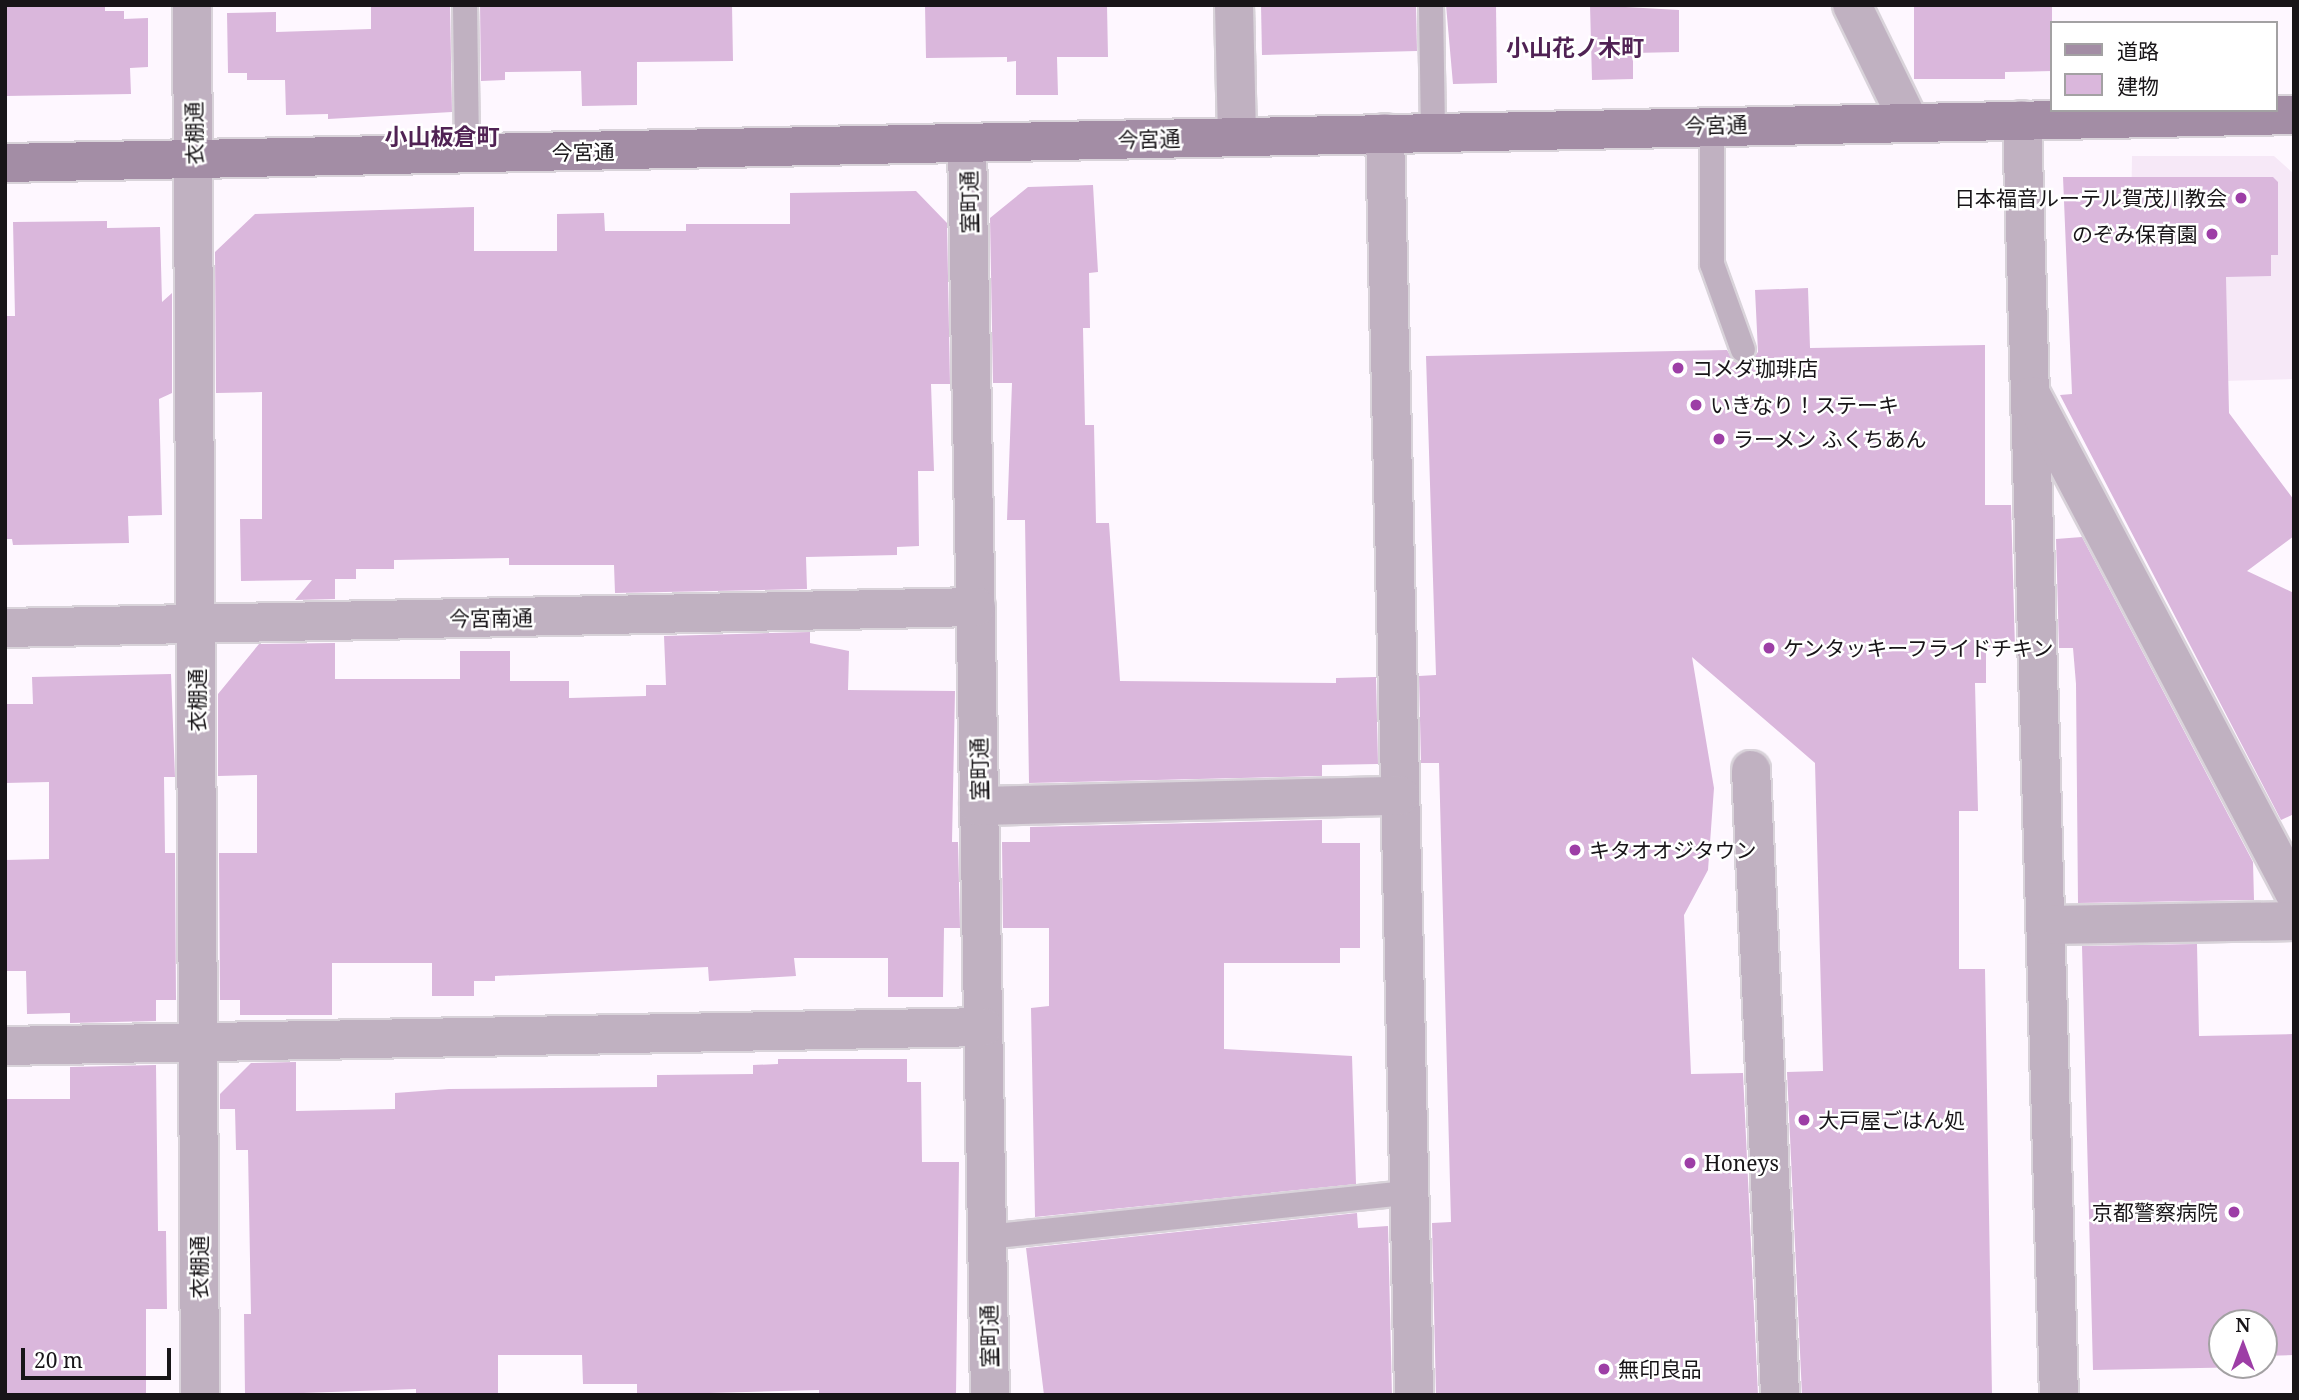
<!DOCTYPE html>
<html>
<head>
<meta charset="utf-8">
<style>
	body { margin:0 }
	#map { position:relative; width:2299px; height:1400px; overflow:hidden; background:#fef7ff; font-family:"Noto Serif","Noto Sans JP",serif }
	div>[style] { position:absolute }
	.built>* { inset:0; background:#f6e8f7 }
	.building>* { inset:0; background:#dab7dc }
	.roads { filter:drop-shadow(2px 0 #d9d3da) drop-shadow(-2px 0 #d9d3da) drop-shadow(0 2px #d9d3da) drop-shadow(0 -2px #d9d3da) }
	.lane>* { height:24px; margin:-12px; padding:0 12px; transform-origin:12px; border-radius:12px; background:#c0b1c1 }
	.street>* { height:38px; margin:-19px; padding:0 19px; transform-origin:19px; border-radius:19px; background:#c0b1c1 }
	.secondary>* { height:38px; margin:-19px; padding:0 19px; transform-origin:19px; border-radius:19px; background:#a38da5 }
	.dots>* { width:19px; height:19px; translate:-50% -50%; box-sizing:border-box; border:4px solid #fff; border-radius:50% }
	span { translate:-50% -50%; white-space:nowrap; text-align:center; line-height:1.15; -webkit-text-stroke:5px #fff; paint-order:stroke }
	.street-label { font-size:21px; color:#181518 }
	.poi-label { font-size:21px; color:#181518 }
	.right { translate:-100% -50%; text-align:right }
	.left { translate:0 -50%; text-align:left }
	.neighbourhood-label { font-size:23px; color:#502254; font-weight:700 }
	.frame { position:absolute; inset:0; border:7px solid #181518; pointer-events:none }
	.legend { position:absolute; left:2050px; top:21px; width:228px; height:91px; box-sizing:border-box; background:#fff; border:2px solid #a3a1a3; margin:0; padding:9px 12px; list-style:none; font-size:21px; color:#181518 }
	.legend li { display:flex; align-items:center; gap:14px; height:35px }
	.legend b { width:35px; border:2px solid #a3a1a3 }
	.north { position:absolute; left:2208px; top:1309px; width:70px; height:70px; box-sizing:border-box; background:#fff; border:2px solid #a3a1a3; border-radius:50%; rotate:0deg; font-size:19px; font-weight:700; line-height:28px; text-align:center; color:#181518 }
	.north::after { content:''; display:block; margin:auto; width:24px; height:32px; background:#9d3ea6; clip-path:polygon(50% 0,100% 100%,50% 72%,0 100%) }
	.scale { position:absolute; left:21px; top:1348px; width:150px; height:32px; box-sizing:border-box; border:4px solid #181518; border-top:0; padding-left:9px; font-size:21px; line-height:24px; white-space:nowrap; color:#181518; -webkit-text-stroke:5px #fff; paint-order:stroke }
</style>
</head>
<body>
<div id="map">
	<div class="built">
		<div style="clip-path:polygon(2132px 156px,2274px 156px,2294px 174px,2294px 379px,2150px 383px,2130px 295px)"></div>
	</div>
	<div class="building">
		<div style="clip-path:polygon(5px 5px,105px 5px,105px 11px,124px 11px,124px 19px,148px 18px,148px 67px,130px 68px,131px 94px,5px 96px)"></div>
		<div style="clip-path:polygon(371px 5px,450px 5px,452px 112px,328px 119px,328px 114px,286px 115px,285px 80px,247px 80px,247px 73px,228px 73px,227px 13px,276px 12px,276px 32px,371px 29px)"></div>
		<div style="clip-path:polygon(480px 5px,732px 5px,733px 61px,637px 62px,637px 105px,582px 106px,581px 71px,505px 72px,505px 80px,481px 81px)"></div>
		<div style="clip-path:polygon(925px 5px,1107px 5px,1108px 57px,1057px 57px,1058px 95px,1016px 95px,1016px 61px,1007px 62px,1007px 57px,926px 58px)"></div>
		<div style="clip-path:polygon(1261px 5px,1416px 5px,1417px 51px,1262px 55px)"></div>
		<div style="clip-path:polygon(1446px 5px,1496px 5px,1497px 83px,1453px 84px)"></div>
		<div style="clip-path:polygon(1590px 5px,1679px 10px,1679px 52px,1633px 53px,1633px 79px,1592px 80px)"></div>
		<div style="clip-path:polygon(1914px 5px,2052px 5px,2052px 71px,2005px 72px,2005px 79px,1914px 79px)"></div>
		<div style="clip-path:polygon(2063px 177px,2273px 177px,2278px 182px,2278px 255px,2271px 255px,2271px 276px,2226px 277px,2229px 413px,2294px 500px,2294px 536px,2247px 571px,2294px 593px,2294px 814px,2281px 820px,2060px 395px,2072px 394px)"></div>
		<div style="clip-path:polygon(1093px 185px,1098px 272px,1089px 273px,1090px 328px,1083px 328px,1085px 425px,1094px 425px,1096px 523px,1109px 523px,1120px 681px,1336px 683px,1336px 678px,1376px 677px,1378px 764px,1322px 765px,1322px 776px,1029px 783px,1025px 520px,1007px 520px,1012px 383px,993px 383px,990px 218px,1028px 187px)"></div>
		<div style="clip-path:polygon(916px 191px,947px 223px,950px 384px,931px 384px,934px 471px,918px 471px,919px 546px,897px 547px,897px 555px,806px 557px,807px 589px,615px 593px,614px 565px,509px 565px,509px 558px,394px 560px,394px 569px,356px 569px,356px 579px,335px 579px,335px 599px,295px 600px,312px 580px,241px 581px,240px 519px,262px 519px,262px 392px,216px 393px,215px 252px,255px 214px,474px 207px,474px 251px,557px 251px,557px 214px,604px 213px,605px 231px,686px 231px,686px 224px,790px 224px,790px 193px)"></div>
		<div style="clip-path:polygon(107px 221px,107px 228px,160px 227px,162px 302px,172px 293px,172px 393px,159px 399px,162px 515px,128px 516px,129px 543px,13px 545px,12px 539px,5px 539px,5px 316px,15px 316px,13px 222px)"></div>
		<div style="clip-path:polygon(1808px 288px,1810px 348px,1985px 345px,1985px 505px,2011px 505px,2015px 648px,1986px 648px,1986px 683px,1975px 683px,1978px 811px,1959px 811px,1959px 969px,1985px 969px,1992px 1395px,1802px 1395px,1787px 1072px,1823px 1071px,1815px 763px,1692px 657px,1714px 788px,1708px 870px,1684px 915px,1691px 1074px,1743px 1073px,1758px 1395px,1436px 1395px,1432px 1223px,1451px 1222px,1439px 763px,1421px 763px,1419px 676px,1436px 675px,1426px 356px,1727px 350px,1734px 362px,1747px 364px,1758px 352px,1755px 290px)"></div>
		<div style="clip-path:polygon(2082px 537px,2253px 862px,2254px 900px,2078px 903px,2076px 684px,2073px 648px,2059px 648px,2056px 539px)"></div>
		<div style="clip-path:polygon(810px 632px,810px 643px,849px 651px,848px 690px,955px 691px,952px 842px,958px 842px,960px 928px,944px 928px,943px 997px,888px 997px,888px 958px,794px 958px,796px 976px,709px 981px,708px 967px,495px 976px,495px 981px,474px 981px,474px 996px,432px 996px,432px 963px,332px 963px,332px 1015px,240px 1015px,240px 1000px,220px 1000px,219px 853px,257px 853px,257px 775px,218px 776px,218px 694px,259px 644px,335px 643px,335px 679px,460px 679px,460px 651px,510px 651px,510px 681px,569px 681px,569px 698px,646px 696px,646px 685px,666px 685px,664px 636px)"></div>
		<div style="clip-path:polygon(171px 674px,175px 777px,164px 777px,165px 853px,175px 853px,176px 1000px,156px 1000px,156px 1021px,70px 1023px,70px 1013px,27px 1014px,26px 971px,5px 971px,5px 860px,49px 859px,49px 782px,5px 783px,5px 704px,33px 704px,32px 677px)"></div>
		<div style="clip-path:polygon(1322px 820px,1322px 843px,1360px 843px,1360px 948px,1340px 948px,1340px 963px,1224px 963px,1224px 1049px,1352px 1056px,1356px 1184px,1035px 1217px,1031px 1008px,1049px 1006px,1049px 928px,1003px 928px,1002px 842px,1030px 842px,1030px 827px)"></div>
		<div style="clip-path:polygon(2197px 944px,2199px 1036px,2294px 1034px,2294px 1355px,2264px 1356px,2264px 1323px,2222px 1323px,2222px 1365px,2253px 1367px,2093px 1370px,2082px 946px)"></div>
		<div style="clip-path:polygon(778px 1059px,907px 1059px,907px 1082px,921px 1082px,922px 1162px,959px 1162px,956px 1395px,819px 1395px,819px 1390px,637px 1395px,637px 1384px,583px 1384px,582px 1355px,498px 1355px,498px 1395px,416px 1395px,416px 1389px,245px 1395px,244px 1314px,251px 1314px,248px 1150px,236px 1150px,235px 1109px,220px 1109px,220px 1094px,251px 1063px,296px 1062px,296px 1111px,395px 1109px,395px 1093px,449px 1089px,657px 1087px,657px 1075px,753px 1074px,753px 1065px,778px 1064px)"></div>
		<div style="clip-path:polygon(156px 1065px,158px 1231px,166px 1231px,167px 1309px,146px 1309px,146px 1395px,5px 1395px,5px 1099px,70px 1099px,70px 1067px)"></div>
		<div style="clip-path:polygon(1357px 1213px,1358px 1228px,1388px 1226px,1392px 1395px,1044px 1395px,1026px 1248px)"></div>
	</div>
	<div class="roads">
		<div class="lane">
			<div style="left:465px;top:5px;width:150px;rotate:89.2deg"></div>
			<div style="left:1431px;top:5px;width:127px;rotate:89.1deg"></div>
			<div style="left:1712px;top:125px;width:139px;rotate:90deg"></div>
			<div style="left:1712px;top:264px;width:91px;rotate:70.2deg"></div>
			<div style="left:987px;top:1237px;width:424px;rotate:-6deg"></div>
		</div>
		<div class="street">
			<div style="left:192px;top:5px;width:1390px;rotate:89.67deg"></div>
			<div style="left:1234px;top:5px;width:131px;rotate:88.7deg"></div>
			<div style="left:1852px;top:5px;width:128px;rotate:64deg"></div>
			<div style="left:2022px;top:120px;width:1276px;rotate:88.34deg"></div>
			<div style="left:1385px;top:133px;width:1262px;rotate:88.68deg"></div>
			<div style="left:967px;top:143px;width:1252px;rotate:88.95deg"></div>
			<div style="left:2032px;top:396px;width:561px;rotate:62.16deg"></div>
			<div style="left:5px;top:628px;width:971px;rotate:-1.24deg"></div>
			<div style="left:1751px;top:770px;width:626px;rotate:87.34deg"></div>
			<div style="left:979px;top:806px;width:421px;rotate:-1.4deg"></div>
			<div style="left:2047px;top:925px;width:247px;rotate:-0.9deg"></div>
			<div style="left:5px;top:1046px;width:978px;rotate:-1.11deg"></div>
		</div>
		<div class="secondary">
			<div style="left:5px;top:163px;width:2290px;rotate:-1.2deg"></div>
		</div>
	</div>
	<div class="dots">
		<div style="left:2241px;top:198px;background:#9d3ea6"></div>
		<div style="left:2212px;top:234px;background:#9d3ea6"></div>
		<div style="left:1678px;top:368px;background:#9d3ea6"></div>
		<div style="left:1696px;top:405px;background:#9d3ea6"></div>
		<div style="left:1719px;top:439px;background:#9d3ea6"></div>
		<div style="left:1769px;top:648px;background:#9d3ea6"></div>
		<div style="left:1575px;top:850px;background:#9d3ea6"></div>
		<div style="left:1804px;top:1120px;background:#9d3ea6"></div>
		<div style="left:1690px;top:1163px;background:#9d3ea6"></div>
		<div style="left:2234px;top:1212px;background:#9d3ea6"></div>
		<div style="left:1604px;top:1369px;background:#9d3ea6"></div>
	</div>
	<div class="street-label">
		<span style="left:1716px;top:125px;rotate:-2deg">今宮通</span>
		<span style="left:194px;top:133px;rotate:-91deg">衣棚通</span>
		<span style="left:1149px;top:139px;rotate:-2deg">今宮通</span>
		<span style="left:583px;top:152px;rotate:-1deg">今宮通</span>
		<span style="left:969px;top:202px;rotate:-91deg">室町通</span>
		<span style="left:491px;top:618px;rotate:-1deg">今宮南通</span>
		<span style="left:197px;top:700px;rotate:-90deg">衣棚通</span>
		<span style="left:979px;top:769px;rotate:-91deg">室町通</span>
		<span style="left:199px;top:1267px;rotate:-90deg">衣棚通</span>
		<span style="left:989px;top:1336px;rotate:-91deg">室町通</span>
	</div>
	<div class="poi-label">
		<span class="right" style="left:2227px;top:198px">日本福音ルーテル賀茂川教会</span>
		<span class="right" style="left:2198px;top:234px">のぞみ保育園</span>
		<span class="left" style="left:1692px;top:368px">コメダ珈琲店</span>
		<span class="left" style="left:1710px;top:405px">いきなり！ステーキ</span>
		<span class="left" style="left:1733px;top:439px">ラーメン ふくちあん</span>
		<span class="left" style="left:1783px;top:648px">ケンタッキーフライドチキン</span>
		<span class="left" style="left:1589px;top:850px">キタオオジタウン</span>
		<span class="left" style="left:1818px;top:1120px">大戸屋ごはん処</span>
		<span class="left" style="left:1704px;top:1163px">Honeys</span>
		<span class="right" style="left:2218px;top:1212px">京都警察病院</span>
		<span class="left" style="left:1618px;top:1369px">無印良品</span>
	</div>
	<div class="neighbourhood-label">
		<span style="left:1575px;top:47px">小山花ノ木町</span>
		<span style="left:442px;top:136px">小山板倉町</span>
	</div>
	<div class="frame"></div>
	<ul class="legend">
	<li><b style="height:9px;background:#a38da5"></b>道路</li>
	<li><b style="height:19px;background:#dab7dc"></b>建物</li>
	</ul>
	<div class="north">N</div>
	<div class="scale">20 m</div>
</div>
</body>
</html>
